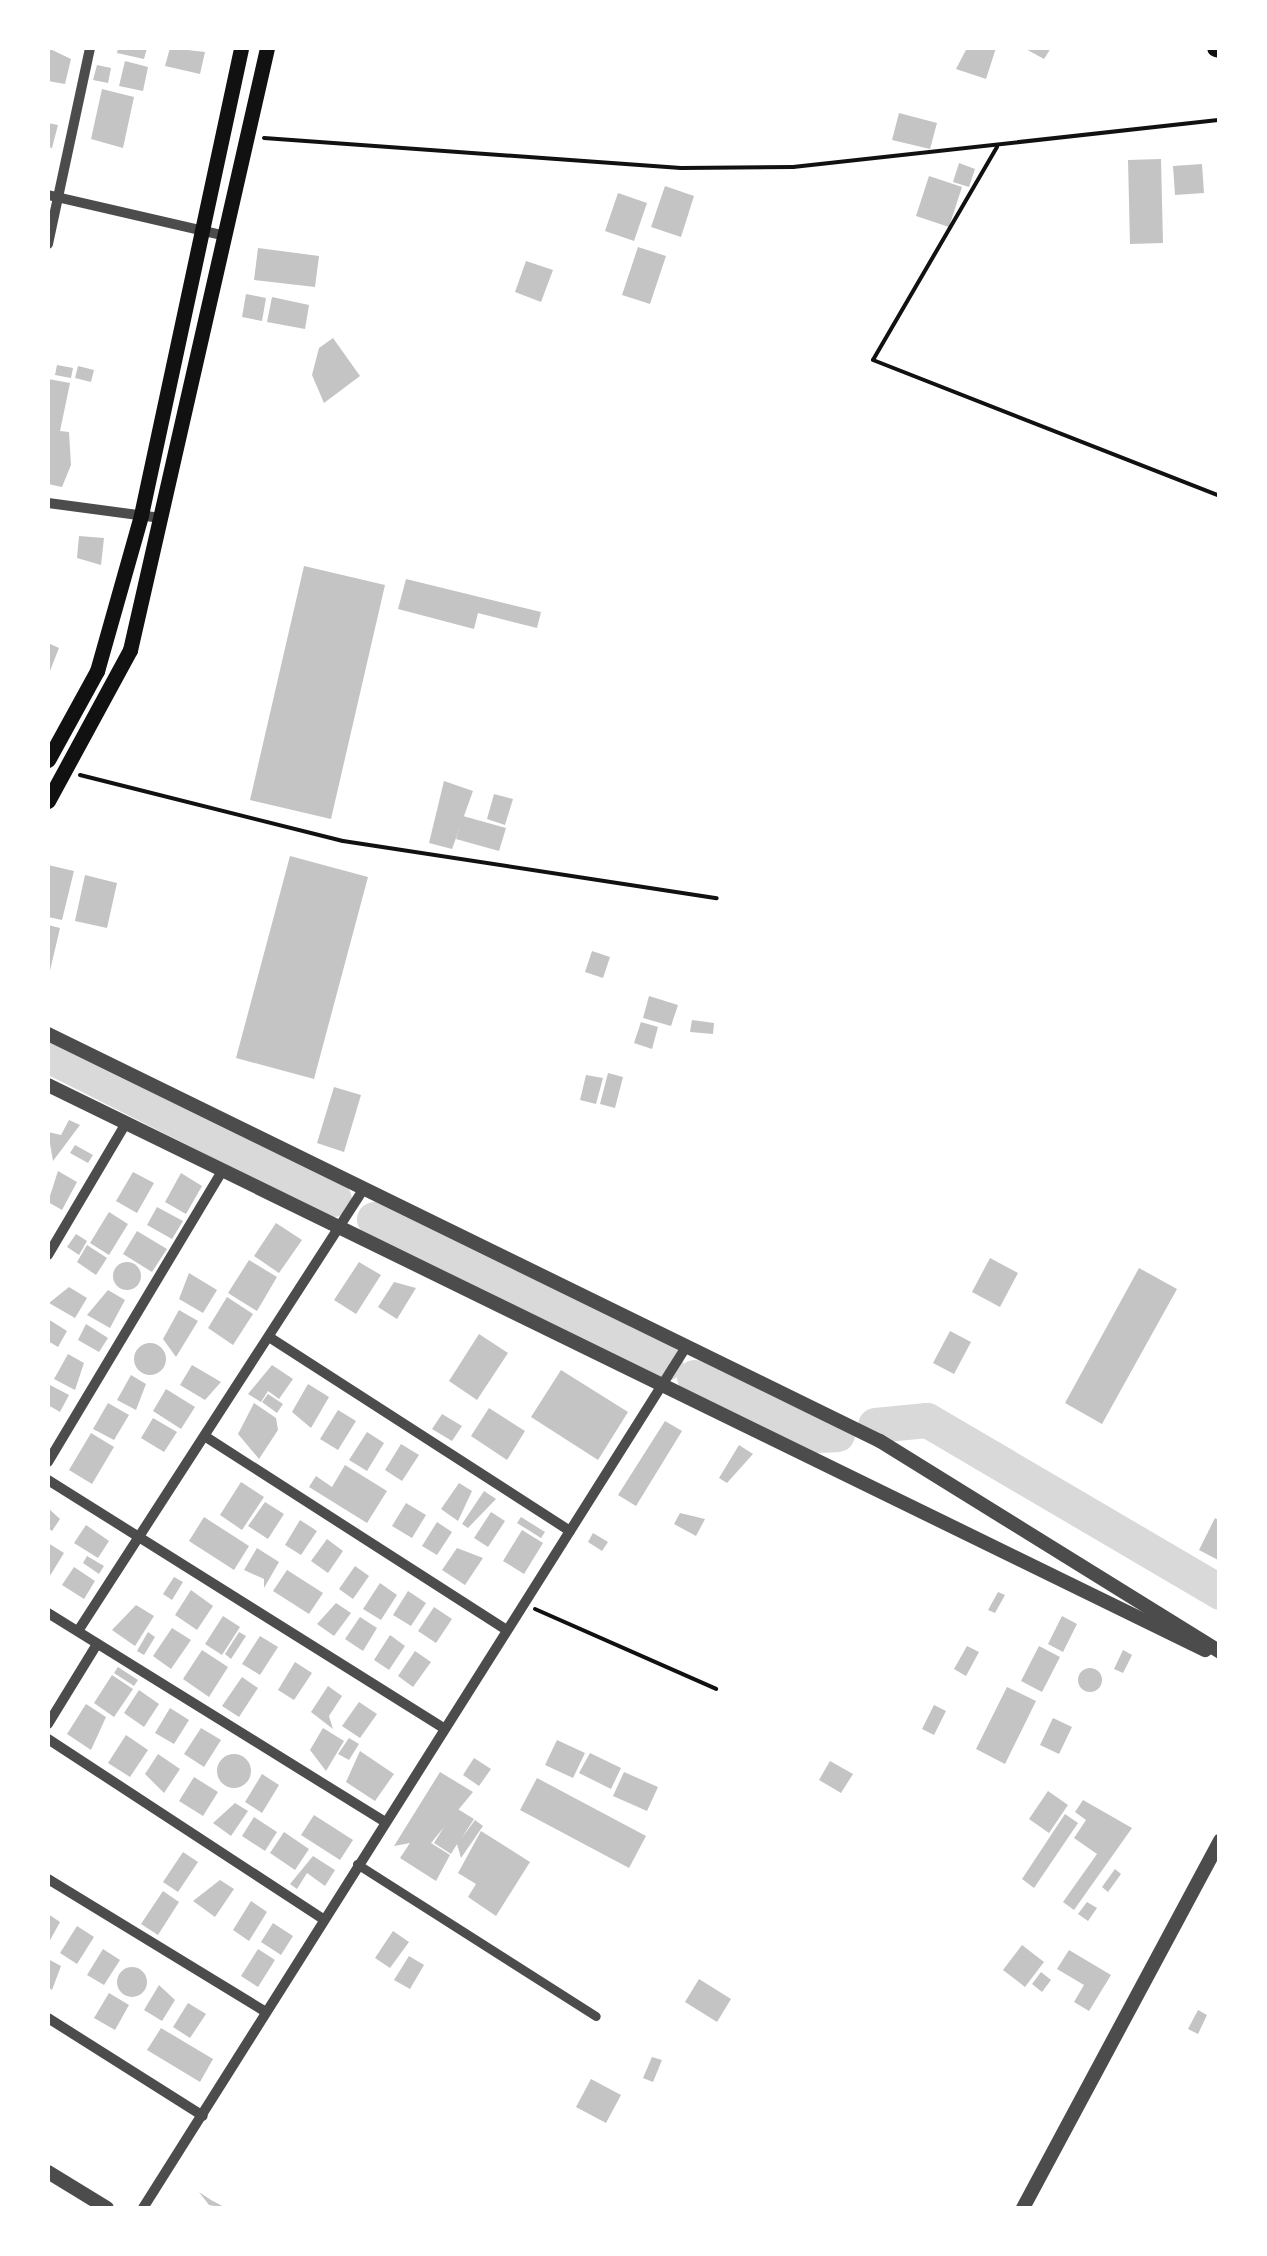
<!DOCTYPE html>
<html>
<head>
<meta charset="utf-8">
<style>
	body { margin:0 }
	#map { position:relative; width:1267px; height:2256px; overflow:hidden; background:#fff; font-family:Overpass,sans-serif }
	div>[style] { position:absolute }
	.river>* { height:35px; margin:-17.5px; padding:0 17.5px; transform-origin:17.5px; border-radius:17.5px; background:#d9d9d9 }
	.building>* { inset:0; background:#c4c4c4 }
	.round { border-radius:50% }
	.path>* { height:4px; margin:-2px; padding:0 2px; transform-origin:2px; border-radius:2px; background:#111 }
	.pedestrian>* { height:9px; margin:-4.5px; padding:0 4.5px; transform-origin:4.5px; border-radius:4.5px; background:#4c4c4c }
	.minor>* { height:10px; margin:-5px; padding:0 5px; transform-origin:5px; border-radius:5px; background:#4c4c4c }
	.tertiary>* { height:14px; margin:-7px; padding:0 7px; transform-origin:7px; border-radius:7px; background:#4c4c4c }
	.secondary>* { height:15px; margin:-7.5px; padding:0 7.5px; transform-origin:7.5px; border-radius:7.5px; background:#111 }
	.primary>* { height:18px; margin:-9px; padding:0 9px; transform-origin:9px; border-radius:9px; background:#111 }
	span { translate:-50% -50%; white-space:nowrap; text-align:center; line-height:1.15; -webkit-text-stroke:8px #fff; paint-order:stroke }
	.frame { position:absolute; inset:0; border:50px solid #fff; pointer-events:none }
</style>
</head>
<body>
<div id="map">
	<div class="river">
		<div style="left:48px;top:1055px;width:320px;rotate:26.7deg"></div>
		<div style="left:374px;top:1219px;width:325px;rotate:26.3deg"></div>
		<div style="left:694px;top:1377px;width:133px;rotate:25.8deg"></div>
		<div style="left:814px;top:1435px;width:23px;rotate:-2deg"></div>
		<div style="left:875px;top:1425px;width:52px;rotate:-5.5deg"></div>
		<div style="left:927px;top:1420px;width:340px;rotate:30.4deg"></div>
	</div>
	<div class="building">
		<div style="clip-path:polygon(48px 48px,71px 59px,65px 84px,48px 81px)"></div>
		<div style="clip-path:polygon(118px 48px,147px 48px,144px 59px,117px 53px)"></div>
		<div style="clip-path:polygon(170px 48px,205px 52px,200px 74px,165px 66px)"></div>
		<div style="clip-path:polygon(967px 48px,996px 48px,986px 79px,956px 69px)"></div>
		<div style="clip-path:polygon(1024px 48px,1051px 48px,1044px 59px)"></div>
		<div style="clip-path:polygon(125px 61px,148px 67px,143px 91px,119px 86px)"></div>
		<div style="clip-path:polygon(97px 65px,111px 68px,108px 83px,93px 80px)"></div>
		<div style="clip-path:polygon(102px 89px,134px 97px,123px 148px,91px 139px)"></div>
		<div style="clip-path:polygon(899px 113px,937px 123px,930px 149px,892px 140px)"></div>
		<div style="clip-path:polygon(48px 123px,58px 125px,52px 148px,48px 147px)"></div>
		<div style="clip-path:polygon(1161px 159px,1163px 243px,1130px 244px,1128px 160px)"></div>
		<div style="clip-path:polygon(959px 163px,975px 169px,969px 187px,953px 182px)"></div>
		<div style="clip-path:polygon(1202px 164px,1204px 193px,1175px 195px,1173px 166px)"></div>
		<div style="clip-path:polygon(929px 176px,962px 187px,949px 227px,916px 216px)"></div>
		<div style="clip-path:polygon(665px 186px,694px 196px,681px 237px,651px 227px)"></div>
		<div style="clip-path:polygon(618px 193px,647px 203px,634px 241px,605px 231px)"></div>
		<div style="clip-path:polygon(638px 247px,666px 256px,650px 304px,622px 295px)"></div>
		<div style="clip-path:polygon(258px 248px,319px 256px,315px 287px,254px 280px)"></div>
		<div style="clip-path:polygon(526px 261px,553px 270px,541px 302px,515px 292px)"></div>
		<div style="clip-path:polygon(246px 294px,266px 298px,262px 321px,242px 317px)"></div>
		<div style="clip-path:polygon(272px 297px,309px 305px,305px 329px,267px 322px)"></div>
		<div style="clip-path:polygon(333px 338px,360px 376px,324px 403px,312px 375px,319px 348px)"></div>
		<div style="clip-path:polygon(57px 365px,73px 368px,71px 378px,55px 375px)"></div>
		<div style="clip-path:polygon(78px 366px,94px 370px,91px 382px,75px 378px)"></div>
		<div style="clip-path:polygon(48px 379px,70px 383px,60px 431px,69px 432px,71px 465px,62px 487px,48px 484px)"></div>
		<div style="clip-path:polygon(79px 536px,104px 538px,101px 565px,77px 558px)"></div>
		<div style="clip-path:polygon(304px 566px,385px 585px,331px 819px,250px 800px)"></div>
		<div style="clip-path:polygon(406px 579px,541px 612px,537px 628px,478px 613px,474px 629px,398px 609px)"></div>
		<div style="clip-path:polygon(48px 643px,59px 648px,48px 676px)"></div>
		<div style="clip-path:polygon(444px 781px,473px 791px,452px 849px,429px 843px)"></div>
		<div style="clip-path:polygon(494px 794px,513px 799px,505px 825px,487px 819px)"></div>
		<div style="clip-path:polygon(463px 816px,506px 828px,499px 851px,456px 839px)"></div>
		<div style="clip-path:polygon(290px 856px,368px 877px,314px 1079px,236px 1058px)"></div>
		<div style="clip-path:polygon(48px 865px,74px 871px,62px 920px,48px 917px)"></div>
		<div style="clip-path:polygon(85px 875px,117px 883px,107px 928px,75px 921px)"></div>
		<div style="clip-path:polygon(48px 925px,60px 928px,49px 975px,48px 974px)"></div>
		<div style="clip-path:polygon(592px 951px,610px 957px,603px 978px,585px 972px)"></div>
		<div style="clip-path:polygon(649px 996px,678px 1005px,671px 1026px,643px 1018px)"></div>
		<div style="clip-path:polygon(692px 1020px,714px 1023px,713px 1034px,690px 1032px)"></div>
		<div style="clip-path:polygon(641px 1022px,658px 1027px,652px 1049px,634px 1043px)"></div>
		<div style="clip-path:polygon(608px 1073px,623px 1077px,615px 1108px,600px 1104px)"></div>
		<div style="clip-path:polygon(586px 1075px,603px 1078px,596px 1104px,580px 1100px)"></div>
		<div style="clip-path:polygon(334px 1087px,361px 1095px,344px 1152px,317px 1143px)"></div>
		<div style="clip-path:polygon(69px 1120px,80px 1125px,53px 1161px,48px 1132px,61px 1135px)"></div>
		<div style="clip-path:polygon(75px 1145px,93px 1155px,88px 1163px,70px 1153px)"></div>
		<div style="clip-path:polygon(58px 1171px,77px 1182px,62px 1210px,48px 1202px)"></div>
		<div style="clip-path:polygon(133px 1172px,154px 1183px,137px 1213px,116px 1201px)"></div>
		<div style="clip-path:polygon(181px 1173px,202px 1186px,186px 1214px,165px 1202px)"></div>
		<div style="clip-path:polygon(157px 1207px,183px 1221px,172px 1239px,147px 1225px)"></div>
		<div style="clip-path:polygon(109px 1212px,128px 1224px,109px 1255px,90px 1243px)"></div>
		<div style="clip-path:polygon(276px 1223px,302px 1240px,279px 1273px,254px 1256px)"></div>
		<div style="clip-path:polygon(137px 1231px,167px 1249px,152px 1272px,123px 1254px)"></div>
		<div style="clip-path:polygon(76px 1234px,87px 1241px,79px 1255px,67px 1247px)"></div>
		<div style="clip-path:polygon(87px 1245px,107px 1258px,96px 1275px,77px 1262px)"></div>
		<div style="clip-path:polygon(990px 1258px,1018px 1273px,1000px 1307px,972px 1292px)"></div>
		<div style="clip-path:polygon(249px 1260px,277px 1277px,257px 1311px,228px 1293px)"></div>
		<div style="clip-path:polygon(359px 1262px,381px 1275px,356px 1314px,334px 1300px)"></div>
		<div class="round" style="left:113px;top:1262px;width:28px;height:28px"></div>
		<div style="clip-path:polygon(1139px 1268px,1177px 1289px,1102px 1424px,1065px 1403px)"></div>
		<div style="clip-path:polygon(189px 1273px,217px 1290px,203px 1313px,179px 1299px)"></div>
		<div style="clip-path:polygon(394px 1282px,416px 1288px,397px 1319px,378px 1307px)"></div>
		<div style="clip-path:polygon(69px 1287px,87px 1298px,75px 1318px,49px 1303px)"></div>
		<div style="clip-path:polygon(108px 1290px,125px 1300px,110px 1328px,87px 1315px)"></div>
		<div style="clip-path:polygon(227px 1297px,253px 1314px,233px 1345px,208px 1328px)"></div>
		<div style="clip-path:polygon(179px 1310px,198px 1321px,176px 1357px,163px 1339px)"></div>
		<div style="clip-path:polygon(48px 1319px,67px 1331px,58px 1347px,48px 1341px)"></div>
		<div style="clip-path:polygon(86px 1324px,108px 1338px,99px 1352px,78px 1340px)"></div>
		<div style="clip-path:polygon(950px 1331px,971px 1342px,954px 1374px,933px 1363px)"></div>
		<div style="clip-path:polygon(479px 1334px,508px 1353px,477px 1400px,449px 1381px)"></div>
		<div class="round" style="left:134px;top:1343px;width:32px;height:32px"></div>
		<div style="clip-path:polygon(68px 1354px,84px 1363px,75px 1390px,54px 1379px)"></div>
		<div style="clip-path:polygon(192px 1365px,221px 1382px,205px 1400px,180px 1385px)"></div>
		<div style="clip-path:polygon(272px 1365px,293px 1379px,279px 1399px,268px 1391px,261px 1402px,248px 1394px)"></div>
		<div style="clip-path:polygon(561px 1370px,628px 1412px,598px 1460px,531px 1417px)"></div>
		<div style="clip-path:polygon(131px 1375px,146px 1384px,136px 1410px,117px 1400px)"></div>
		<div style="clip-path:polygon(48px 1384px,69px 1395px,60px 1412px,48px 1405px)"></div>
		<div style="clip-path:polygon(308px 1384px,329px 1397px,311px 1428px,292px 1412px)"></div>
		<div style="clip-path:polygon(166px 1389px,195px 1407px,181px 1429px,153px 1411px)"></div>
		<div style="clip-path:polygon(268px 1394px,283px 1404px,277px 1413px,262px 1402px)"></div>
		<div style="clip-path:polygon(108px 1403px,129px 1415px,114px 1440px,93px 1429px)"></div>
		<div style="clip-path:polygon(254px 1403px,276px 1418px,278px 1430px,259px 1459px,238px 1434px)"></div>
		<div style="clip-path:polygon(489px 1408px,525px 1431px,507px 1460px,471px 1436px)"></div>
		<div style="clip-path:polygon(338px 1410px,356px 1421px,338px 1450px,320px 1439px)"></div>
		<div style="clip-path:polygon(442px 1414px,462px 1426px,452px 1441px,432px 1429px)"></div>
		<div style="clip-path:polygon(153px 1418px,177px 1432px,164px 1452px,141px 1438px)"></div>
		<div style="clip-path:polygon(665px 1421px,682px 1431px,636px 1506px,618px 1495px)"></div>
		<div style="clip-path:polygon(367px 1432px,384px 1443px,367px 1471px,349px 1460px)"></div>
		<div style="clip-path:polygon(91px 1433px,114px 1447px,92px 1484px,69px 1470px)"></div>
		<div style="clip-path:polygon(401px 1444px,419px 1455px,402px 1481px,385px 1470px)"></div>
		<div style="clip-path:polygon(739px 1445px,753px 1454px,727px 1483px,719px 1478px)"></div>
		<div style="clip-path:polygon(345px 1465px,387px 1491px,367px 1523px,309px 1487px,316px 1476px,332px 1487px)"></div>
		<div style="clip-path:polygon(241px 1482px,264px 1497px,242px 1530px,220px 1515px)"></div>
		<div style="clip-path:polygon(459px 1483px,472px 1491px,458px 1521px,441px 1509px)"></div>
		<div style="clip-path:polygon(484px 1491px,496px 1499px,468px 1528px,462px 1524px)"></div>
		<div style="clip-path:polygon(265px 1502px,284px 1514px,268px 1539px,248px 1526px)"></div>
		<div style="clip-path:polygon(406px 1503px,426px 1515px,412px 1538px,392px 1526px)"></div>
		<div style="clip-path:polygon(48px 1508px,60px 1519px,52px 1531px,48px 1528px)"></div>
		<div style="clip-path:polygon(491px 1512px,505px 1521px,488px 1547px,474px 1538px)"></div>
		<div style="clip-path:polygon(680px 1513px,705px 1519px,696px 1536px,674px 1524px)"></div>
		<div style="clip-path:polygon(204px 1517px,249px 1546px,234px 1570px,189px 1541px)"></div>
		<div style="clip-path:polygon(521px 1517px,545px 1532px,541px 1538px,517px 1523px)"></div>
		<div style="clip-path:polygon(1215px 1518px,1220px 1521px,1220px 1561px,1199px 1550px)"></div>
		<div style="clip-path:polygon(300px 1520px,317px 1531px,301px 1555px,285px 1545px)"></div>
		<div style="clip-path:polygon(437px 1522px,452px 1532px,437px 1555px,422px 1546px)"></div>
		<div style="clip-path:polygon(86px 1525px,109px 1541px,98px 1558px,74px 1543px)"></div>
		<div style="clip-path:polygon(522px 1530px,543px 1543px,524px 1574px,503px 1561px)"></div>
		<div style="clip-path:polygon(593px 1533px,608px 1542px,602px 1551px,588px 1542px)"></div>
		<div style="clip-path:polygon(327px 1539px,343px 1551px,328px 1573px,311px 1561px)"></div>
		<div style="clip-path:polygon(48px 1543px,64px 1553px,48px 1579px)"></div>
		<div style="clip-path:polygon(257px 1548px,279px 1562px,264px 1588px,264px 1579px,244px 1570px)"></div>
		<div style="clip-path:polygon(457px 1548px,483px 1558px,465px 1585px,442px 1570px)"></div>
		<div style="clip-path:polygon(87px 1556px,104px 1566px,99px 1574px,83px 1563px)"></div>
		<div style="clip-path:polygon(355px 1566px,369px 1576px,353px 1599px,339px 1589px)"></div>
		<div style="clip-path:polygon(74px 1567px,95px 1581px,84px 1599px,62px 1585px)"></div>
		<div style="clip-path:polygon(287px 1570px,323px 1593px,309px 1614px,273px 1591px)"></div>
		<div style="clip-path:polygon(174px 1577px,183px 1582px,172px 1600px,163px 1594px)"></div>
		<div style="clip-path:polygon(380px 1583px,397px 1595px,381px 1620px,363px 1609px)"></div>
		<div style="clip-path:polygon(191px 1590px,213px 1606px,197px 1630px,175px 1615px)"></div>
		<div style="clip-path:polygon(408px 1591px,426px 1603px,411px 1626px,393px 1615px)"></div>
		<div style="clip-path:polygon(998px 1592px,1005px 1595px,995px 1613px,988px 1610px)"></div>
		<div style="clip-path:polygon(336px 1603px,351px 1613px,334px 1636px,317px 1624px)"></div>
		<div style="clip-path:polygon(136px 1605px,154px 1616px,135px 1646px,112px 1630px)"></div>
		<div style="clip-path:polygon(434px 1607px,452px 1619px,436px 1643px,418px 1631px)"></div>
		<div style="clip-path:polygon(223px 1616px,240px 1627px,222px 1655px,205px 1644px)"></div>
		<div style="clip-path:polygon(1062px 1616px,1077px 1624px,1063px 1652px,1048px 1644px)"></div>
		<div style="clip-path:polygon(360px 1617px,377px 1628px,363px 1651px,345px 1639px)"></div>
		<div style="clip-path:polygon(172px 1628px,191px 1640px,171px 1669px,153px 1656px)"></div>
		<div style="clip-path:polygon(148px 1632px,155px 1637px,144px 1655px,137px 1651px)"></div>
		<div style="clip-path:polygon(239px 1632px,246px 1636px,231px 1659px,225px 1654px)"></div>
		<div style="clip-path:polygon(390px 1635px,405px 1646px,389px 1670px,374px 1660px)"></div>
		<div style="clip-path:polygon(260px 1636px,278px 1647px,260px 1675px,242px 1664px)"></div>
		<div style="clip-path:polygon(967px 1646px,979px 1652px,966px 1676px,954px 1669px)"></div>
		<div style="clip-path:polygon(1039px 1646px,1060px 1657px,1042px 1692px,1021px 1681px)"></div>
		<div style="clip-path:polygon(202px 1650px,228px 1667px,209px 1697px,183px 1679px)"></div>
		<div style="clip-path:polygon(1123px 1650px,1132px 1655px,1123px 1673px,1114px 1669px)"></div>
		<div style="clip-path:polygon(415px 1651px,431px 1662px,413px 1687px,398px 1676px)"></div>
		<div style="clip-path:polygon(295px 1662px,312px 1673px,294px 1700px,278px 1690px)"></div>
		<div style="clip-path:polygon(118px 1667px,138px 1680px,134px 1686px,114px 1673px)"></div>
		<div class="round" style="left:1078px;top:1668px;width:24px;height:24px"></div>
		<div style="clip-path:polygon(112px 1675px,133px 1689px,114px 1717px,94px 1703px)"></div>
		<div style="clip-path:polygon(242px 1677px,258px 1688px,239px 1717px,222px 1706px)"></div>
		<div style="clip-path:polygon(328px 1686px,342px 1696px,329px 1716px,333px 1729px,311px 1712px)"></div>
		<div style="clip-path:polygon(1007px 1687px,1036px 1701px,1005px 1764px,976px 1749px)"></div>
		<div style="clip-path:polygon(139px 1690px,159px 1704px,144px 1727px,124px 1713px)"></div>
		<div style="clip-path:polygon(359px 1702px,377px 1714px,360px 1738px,342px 1726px)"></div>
		<div style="clip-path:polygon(86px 1704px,106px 1717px,91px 1750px,67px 1734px)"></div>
		<div style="clip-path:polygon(934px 1705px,946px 1711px,934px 1735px,922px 1729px)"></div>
		<div style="clip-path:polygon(170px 1708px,189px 1720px,174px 1744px,155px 1733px)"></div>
		<div style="clip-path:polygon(1053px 1718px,1072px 1727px,1059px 1754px,1040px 1745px)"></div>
		<div style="clip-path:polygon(201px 1728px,221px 1740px,204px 1767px,184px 1754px)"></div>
		<div style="clip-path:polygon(323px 1728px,344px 1741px,326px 1771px,310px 1750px)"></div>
		<div style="clip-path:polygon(126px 1735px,148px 1750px,130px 1777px,108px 1763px)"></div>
		<div style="clip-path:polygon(349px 1738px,359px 1744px,349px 1760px,338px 1754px)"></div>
		<div style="clip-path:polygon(557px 1740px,585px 1753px,573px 1778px,545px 1765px)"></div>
		<div style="clip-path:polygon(360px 1751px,394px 1774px,375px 1801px,346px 1782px)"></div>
		<div style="clip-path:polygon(590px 1753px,621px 1768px,611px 1789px,579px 1773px)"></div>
		<div style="clip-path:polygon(158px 1754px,180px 1769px,164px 1793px,145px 1774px)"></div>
		<div class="round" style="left:217px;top:1754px;width:34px;height:34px"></div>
		<div style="clip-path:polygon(474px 1758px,491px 1769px,479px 1786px,463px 1775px)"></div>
		<div style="clip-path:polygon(830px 1761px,853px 1774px,841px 1793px,819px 1780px)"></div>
		<div style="clip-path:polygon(440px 1772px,473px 1792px,431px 1843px,450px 1855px,436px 1881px,400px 1858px,410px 1843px,394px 1846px)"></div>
		<div style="clip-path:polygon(624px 1772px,658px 1787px,647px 1811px,613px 1796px)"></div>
		<div style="clip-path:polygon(262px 1774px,279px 1785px,262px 1813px,245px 1802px)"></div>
		<div style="clip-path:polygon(194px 1777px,218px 1792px,203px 1816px,179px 1801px)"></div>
		<div style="clip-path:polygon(537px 1778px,646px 1836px,629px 1868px,520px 1810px)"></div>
		<div style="clip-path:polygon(1048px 1791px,1068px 1805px,1049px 1833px,1029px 1819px)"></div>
		<div style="clip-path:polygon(1083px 1800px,1132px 1828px,1074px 1910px,1063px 1902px,1097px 1854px,1074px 1838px,1086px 1820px,1075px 1812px)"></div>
		<div style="clip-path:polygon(235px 1803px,248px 1811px,231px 1836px,213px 1823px)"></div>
		<div style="clip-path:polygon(456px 1808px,474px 1819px,461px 1839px,475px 1820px,483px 1826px,461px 1858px,457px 1844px,451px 1854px,434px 1843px)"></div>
		<div style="clip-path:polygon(1065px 1814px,1078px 1823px,1034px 1888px,1022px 1879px)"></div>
		<div style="clip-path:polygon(314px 1815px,353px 1840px,340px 1860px,301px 1835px)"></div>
		<div style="clip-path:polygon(254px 1817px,277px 1832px,265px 1851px,242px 1836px)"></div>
		<div style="clip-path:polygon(481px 1831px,530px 1862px,496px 1916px,468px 1897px,476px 1884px,458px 1873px)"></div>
		<div style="clip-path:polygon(284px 1832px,309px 1849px,295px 1870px,270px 1853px)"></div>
		<div style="clip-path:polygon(183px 1852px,198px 1862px,178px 1892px,163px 1882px)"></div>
		<div style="clip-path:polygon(313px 1856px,335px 1870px,325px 1886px,307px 1873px,297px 1889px,290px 1884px)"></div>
		<div style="clip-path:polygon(1115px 1869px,1121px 1874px,1108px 1892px,1102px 1887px)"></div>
		<div style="clip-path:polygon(220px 1880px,234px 1889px,215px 1917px,193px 1901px)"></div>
		<div style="clip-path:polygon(163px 1891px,179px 1902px,158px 1935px,141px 1924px)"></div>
		<div style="clip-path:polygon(251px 1901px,267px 1912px,249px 1941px,233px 1930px)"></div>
		<div style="clip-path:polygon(1087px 1902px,1097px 1908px,1088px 1921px,1078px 1914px)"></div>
		<div style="clip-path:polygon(48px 1914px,60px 1922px,48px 1944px)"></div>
		<div style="clip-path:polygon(273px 1923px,293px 1936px,281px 1955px,261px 1942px)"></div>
		<div style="clip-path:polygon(77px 1926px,94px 1937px,77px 1964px,60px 1953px)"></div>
		<div style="clip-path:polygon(393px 1931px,409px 1942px,390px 1968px,375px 1958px)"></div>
		<div style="clip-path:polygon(1022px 1945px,1044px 1962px,1025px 1987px,1003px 1970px)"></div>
		<div style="clip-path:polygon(103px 1949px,120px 1960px,104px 1985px,87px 1975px)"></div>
		<div style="clip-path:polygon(258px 1949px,275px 1960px,258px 1987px,241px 1976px)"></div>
		<div style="clip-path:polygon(1069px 1950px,1111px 1975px,1089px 2011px,1074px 2002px,1084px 1985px,1057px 1969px)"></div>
		<div style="clip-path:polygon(409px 1956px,424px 1965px,410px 1989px,394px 1980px)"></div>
		<div style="clip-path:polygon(48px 1959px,61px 1966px,52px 1990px,48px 1987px)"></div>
		<div class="round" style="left:117px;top:1967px;width:30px;height:30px"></div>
		<div style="clip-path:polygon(1041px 1972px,1051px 1980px,1042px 1992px,1032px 1984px)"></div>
		<div style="clip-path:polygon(699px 1979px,731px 1999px,717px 2022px,685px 2002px)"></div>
		<div style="clip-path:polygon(159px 1985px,175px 2000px,162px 2021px,144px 2010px)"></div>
		<div style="clip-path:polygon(109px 1993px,129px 2005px,115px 2030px,94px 2018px)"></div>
		<div style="clip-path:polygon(188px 2003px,206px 2014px,190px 2038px,173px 2027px)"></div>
		<div style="clip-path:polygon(1198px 2010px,1207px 2015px,1198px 2034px,1188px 2029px)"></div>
		<div style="clip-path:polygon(161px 2028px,213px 2059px,200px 2082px,147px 2050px)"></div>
		<div style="clip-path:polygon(652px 2057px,662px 2060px,653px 2082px,643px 2078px)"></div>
		<div style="clip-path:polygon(591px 2079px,621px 2095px,606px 2123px,576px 2107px)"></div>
		<div style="clip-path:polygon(199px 2192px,211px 2200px,226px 2208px,209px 2205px)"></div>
	</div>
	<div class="path">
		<div style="left:264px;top:138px;width:418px;rotate:4.1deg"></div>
		<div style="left:681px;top:168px;width:112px;rotate:-0.5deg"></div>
		<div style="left:793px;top:167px;width:430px;rotate:-6.3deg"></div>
		<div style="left:997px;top:147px;width:246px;rotate:120.2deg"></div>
		<div style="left:873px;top:360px;width:373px;rotate:21.4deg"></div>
		<div style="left:80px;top:775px;width:271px;rotate:14.1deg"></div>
		<div style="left:343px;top:841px;width:378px;rotate:8.7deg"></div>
		<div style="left:535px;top:1609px;width:198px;rotate:23.8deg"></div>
	</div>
	<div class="pedestrian">
		<div style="left:357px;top:1864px;width:283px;rotate:32.5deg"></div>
	</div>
	<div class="minor">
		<div style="left:48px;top:195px;width:183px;rotate:13deg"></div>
		<div style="left:48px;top:244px;width:200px;rotate:-77.9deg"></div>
		<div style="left:48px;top:503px;width:114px;rotate:7.6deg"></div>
		<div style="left:48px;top:1255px;width:151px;rotate:-59.4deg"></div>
		<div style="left:269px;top:1337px;width:358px;rotate:32.8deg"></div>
		<div style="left:206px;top:1437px;width:354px;rotate:32.7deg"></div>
		<div style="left:48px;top:1462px;width:339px;rotate:-59.1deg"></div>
		<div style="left:48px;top:1480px;width:465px;rotate:32.1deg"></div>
		<div style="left:48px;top:1613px;width:394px;rotate:31.8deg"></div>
		<div style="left:78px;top:1631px;width:525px;rotate:-57.13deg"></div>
		<div style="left:48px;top:1724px;width:94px;rotate:-58.5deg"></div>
		<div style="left:48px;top:1739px;width:329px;rotate:33.2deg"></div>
		<div style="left:48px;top:1879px;width:255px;rotate:31.4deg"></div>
		<div style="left:48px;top:2018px;width:183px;rotate:32.3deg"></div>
		<div style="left:143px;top:2208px;width:1018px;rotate:-57.76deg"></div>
	</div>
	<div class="tertiary">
		<div style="left:48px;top:1034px;width:926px;rotate:26.07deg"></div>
		<div style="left:880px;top:1441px;width:400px;rotate:31.8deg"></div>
		<div style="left:48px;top:1085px;width:1288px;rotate:26.03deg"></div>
		<div style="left:48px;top:2172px;width:69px;rotate:31.4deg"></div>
		<div style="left:1023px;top:2208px;width:417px;rotate:-61.8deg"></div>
	</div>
	<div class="secondary">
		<div style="left:48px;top:760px;width:102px;rotate:-61.2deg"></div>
		<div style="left:97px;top:671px;width:162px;rotate:-74.2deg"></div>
		<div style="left:141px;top:515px;width:478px;rotate:-77.9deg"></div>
		<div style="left:48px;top:801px;width:172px;rotate:-61.5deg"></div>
		<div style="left:130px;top:650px;width:617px;rotate:-77.18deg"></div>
	</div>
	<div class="primary">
		<div style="left:1216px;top:48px;width:4px;rotate:14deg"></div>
	</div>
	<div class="frame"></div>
</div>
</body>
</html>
